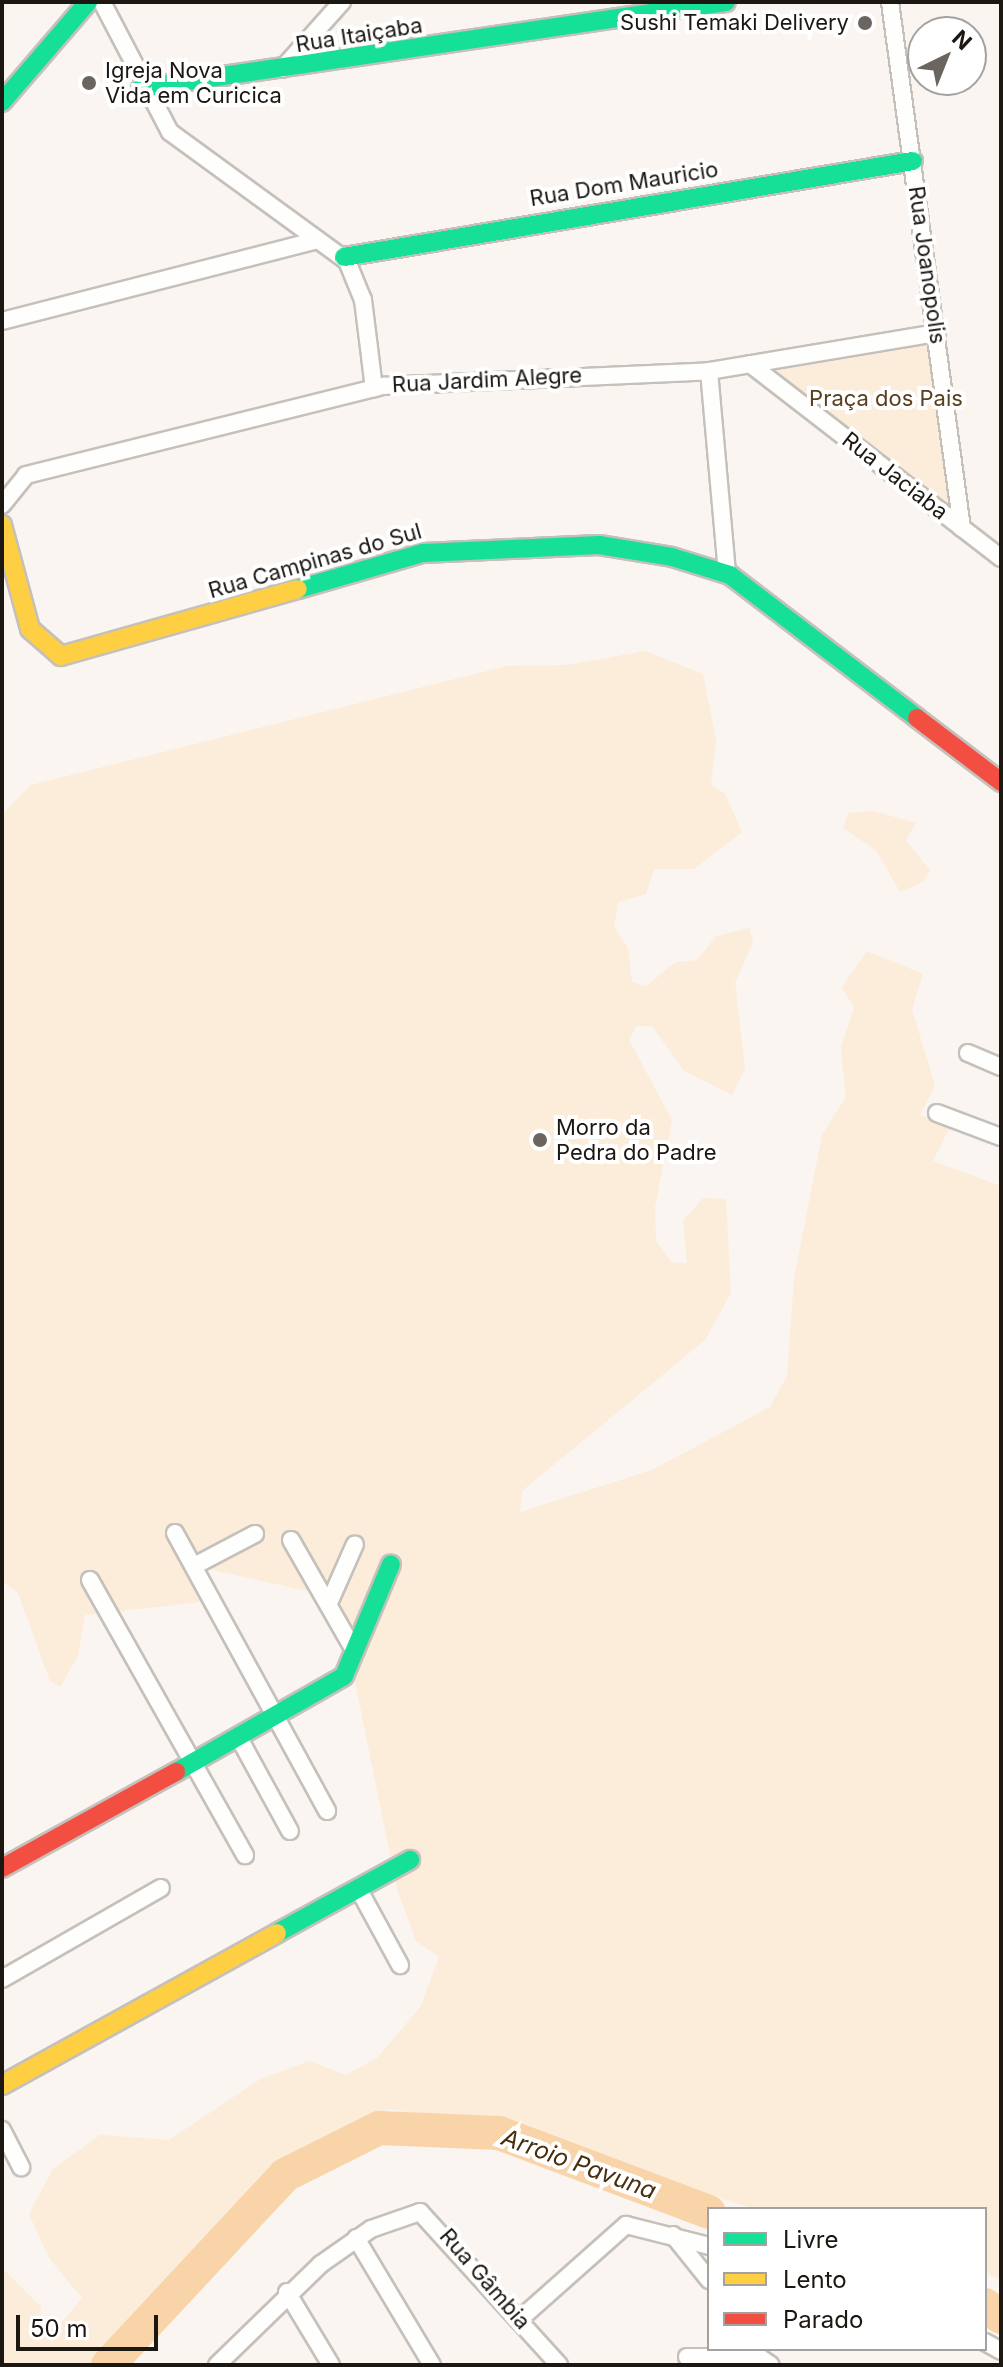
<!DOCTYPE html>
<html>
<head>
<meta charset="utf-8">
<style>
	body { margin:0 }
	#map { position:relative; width:1003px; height:2367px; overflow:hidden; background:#faf5f0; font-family:Inter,sans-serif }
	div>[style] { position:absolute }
	.green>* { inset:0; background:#fcecda }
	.river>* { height:34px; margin:-17px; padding:0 17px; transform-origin:17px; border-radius:17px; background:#f9d4a9 }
	.roads { filter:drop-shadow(2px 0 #c5c0ba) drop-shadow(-2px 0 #c5c0ba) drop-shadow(0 2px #c5c0ba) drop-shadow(0 -2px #c5c0ba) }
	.street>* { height:16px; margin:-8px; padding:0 8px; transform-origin:8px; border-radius:8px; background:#fefefd }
	.fast>* { height:18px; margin:-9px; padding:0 9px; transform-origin:9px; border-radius:9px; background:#16e098 }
	.slow>* { height:18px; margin:-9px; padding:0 9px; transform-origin:9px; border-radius:9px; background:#ffcf43 }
	.jam>* { height:18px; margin:-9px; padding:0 9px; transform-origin:9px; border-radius:9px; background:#f24e42 }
	.dots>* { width:22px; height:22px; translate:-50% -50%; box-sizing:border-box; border:4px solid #fff; border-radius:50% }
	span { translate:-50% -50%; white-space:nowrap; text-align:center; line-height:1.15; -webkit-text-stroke:8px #fff; paint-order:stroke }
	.poi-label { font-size:22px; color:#1c1711 }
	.right { translate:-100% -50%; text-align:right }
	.left { translate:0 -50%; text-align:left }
	.street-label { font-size:22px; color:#1c1711 }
	.park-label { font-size:22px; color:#583f1e }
	.water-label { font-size:24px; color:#472e0c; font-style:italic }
	.frame { position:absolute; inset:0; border:4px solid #1c1711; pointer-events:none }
	.legend { position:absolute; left:707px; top:2207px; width:280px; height:144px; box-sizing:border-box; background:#fff; border:2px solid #a4a2a0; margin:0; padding:10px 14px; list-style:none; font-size:24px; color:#1c1711 }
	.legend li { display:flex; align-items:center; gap:16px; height:40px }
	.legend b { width:40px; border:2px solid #a4a2a0 }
	.north { position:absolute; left:907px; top:16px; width:80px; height:80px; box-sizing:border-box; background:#fff; border:2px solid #a4a2a0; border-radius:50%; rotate:43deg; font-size:22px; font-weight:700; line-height:32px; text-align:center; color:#1c1711 }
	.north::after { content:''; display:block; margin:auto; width:28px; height:36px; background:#6a655f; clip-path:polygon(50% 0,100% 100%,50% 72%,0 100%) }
	.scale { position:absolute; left:16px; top:2315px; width:142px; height:36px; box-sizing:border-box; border:4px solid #1c1711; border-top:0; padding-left:10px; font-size:24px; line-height:28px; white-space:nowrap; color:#1c1711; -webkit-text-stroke:6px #fff; paint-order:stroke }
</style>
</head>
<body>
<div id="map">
	<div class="green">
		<div style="clip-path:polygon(934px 336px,964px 526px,751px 365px)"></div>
		<div style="clip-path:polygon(645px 651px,703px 674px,716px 740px,711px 785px,725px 794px,742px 832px,694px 869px,654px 869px,646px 894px,618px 902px,614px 927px,628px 948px,632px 982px,646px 986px,676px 962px,697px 960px,716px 936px,749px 928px,753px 943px,735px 982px,745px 1069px,732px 1095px,684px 1071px,652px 1026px,636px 1026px,629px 1040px,672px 1120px,655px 1207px,656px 1241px,671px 1262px,687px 1263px,683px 1221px,703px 1198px,726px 1199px,731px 1293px,705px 1340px,522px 1491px,520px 1512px,652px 1470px,770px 1407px,787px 1376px,794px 1279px,822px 1135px,846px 1097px,841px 1048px,854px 1008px,842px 987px,867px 951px,923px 974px,912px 1010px,935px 1085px,920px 1115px,950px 1127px,933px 1161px,1001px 1186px,1001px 2279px,985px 2274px,985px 2209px,755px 2209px,484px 2123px,387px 2109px,270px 2173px,92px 2365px,2px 2365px,2px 2268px,41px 2307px,40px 2333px,50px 2336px,82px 2298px,49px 2258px,29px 2214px,53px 2169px,100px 2135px,169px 2140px,259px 2080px,309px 2061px,346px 2075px,377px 2058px,421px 2006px,439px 1957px,416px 1941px,397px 1889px,338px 1598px,208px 1569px,201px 1602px,85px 1615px,78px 1656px,60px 1687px,50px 1681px,18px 1593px,2px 1581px,2px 814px,31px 785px,507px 666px,568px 665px)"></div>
		<div style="clip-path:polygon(874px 811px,916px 823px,906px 840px,930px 871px,923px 882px,900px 892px,876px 850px,843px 828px,848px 813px)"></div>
	</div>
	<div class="river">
		<div style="left:985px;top:2305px;width:20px;rotate:37deg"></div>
		<div style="left:108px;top:2365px;width:260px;rotate:-47deg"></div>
		<div style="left:285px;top:2175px;width:105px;rotate:-26.6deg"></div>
		<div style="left:379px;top:2128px;width:120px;rotate:2.4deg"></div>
		<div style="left:499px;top:2133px;width:224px;rotate:20.6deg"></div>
	</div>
	<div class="roads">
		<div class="street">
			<div style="left:102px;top:2px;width:147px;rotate:62.4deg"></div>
			<div style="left:170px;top:132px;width:219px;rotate:36.1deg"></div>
			<div style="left:347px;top:261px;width:42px;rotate:67.7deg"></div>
			<div style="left:363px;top:300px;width:89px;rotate:82.9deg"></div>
			<div style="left:890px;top:2px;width:531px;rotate:82.21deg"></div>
			<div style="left:282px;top:69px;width:90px;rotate:-48.2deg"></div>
			<div style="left:2px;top:321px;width:325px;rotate:-14.4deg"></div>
			<div style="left:750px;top:364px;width:317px;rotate:37.7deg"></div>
			<div style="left:709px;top:371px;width:203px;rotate:84.9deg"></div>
			<div style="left:2px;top:505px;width:38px;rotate:-51deg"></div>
			<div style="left:26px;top:475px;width:369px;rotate:-14deg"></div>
			<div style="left:384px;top:386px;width:325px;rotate:-2.6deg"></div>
			<div style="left:709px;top:371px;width:231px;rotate:-9.5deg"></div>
			<div style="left:968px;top:1053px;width:36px;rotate:23deg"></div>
			<div style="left:937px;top:1113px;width:68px;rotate:20.6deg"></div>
			<div style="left:175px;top:1533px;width:317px;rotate:61.3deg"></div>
			<div style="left:291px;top:1540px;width:127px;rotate:60.2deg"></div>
			<div style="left:194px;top:1566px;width:69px;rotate:-27.7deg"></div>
			<div style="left:90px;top:1580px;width:316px;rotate:60.6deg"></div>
			<div style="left:329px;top:1603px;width:64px;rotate:-66.2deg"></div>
			<div style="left:239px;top:1738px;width:106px;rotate:61.3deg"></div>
			<div style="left:358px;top:1888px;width:88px;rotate:61.4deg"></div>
			<div style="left:2px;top:1979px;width:183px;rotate:-29.8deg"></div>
			<div style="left:2px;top:2130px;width:42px;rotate:62.8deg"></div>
			<div style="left:673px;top:2235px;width:58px;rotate:51.3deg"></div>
			<div style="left:356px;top:2238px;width:148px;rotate:59.1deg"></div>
			<div style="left:287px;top:2292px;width:85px;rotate:58.9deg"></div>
			<div style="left:520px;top:2319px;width:142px;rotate:-41.6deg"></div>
			<div style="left:626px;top:2225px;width:86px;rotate:14.2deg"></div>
			<div style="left:985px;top:2342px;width:18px;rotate:29deg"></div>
			<div style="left:687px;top:2357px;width:72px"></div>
			<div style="left:759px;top:2357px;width:14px;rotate:34deg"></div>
			<div style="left:217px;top:2365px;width:145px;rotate:-44.2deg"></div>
			<div style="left:321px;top:2264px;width:61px;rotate:-35deg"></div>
			<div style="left:371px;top:2229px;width:52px;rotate:-19.1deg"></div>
			<div style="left:420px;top:2212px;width:207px;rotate:47.7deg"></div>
		</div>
		<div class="fast">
			<div style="left:141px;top:88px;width:591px;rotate:-8.36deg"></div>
			<div style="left:2px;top:102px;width:132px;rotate:-49.3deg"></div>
			<div style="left:344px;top:257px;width:577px;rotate:-9.58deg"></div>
			<div style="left:298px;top:589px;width:130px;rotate:-16.1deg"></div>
			<div style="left:423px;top:553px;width:176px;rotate:-2.6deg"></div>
			<div style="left:599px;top:545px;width:74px;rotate:9.3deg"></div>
			<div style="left:672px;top:557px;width:61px;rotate:17.2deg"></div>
			<div style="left:730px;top:575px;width:235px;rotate:37.4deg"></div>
			<div style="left:176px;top:1772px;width:193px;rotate:-29.7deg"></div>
			<div style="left:344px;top:1676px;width:121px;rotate:-67.2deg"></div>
			<div style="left:277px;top:1933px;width:152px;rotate:-28.8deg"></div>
		</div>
		<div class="slow">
			<div style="left:2px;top:525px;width:108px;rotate:74.9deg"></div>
			<div style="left:30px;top:629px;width:41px;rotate:41.1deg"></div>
			<div style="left:61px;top:656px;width:246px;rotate:-15.8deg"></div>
			<div style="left:2px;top:2085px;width:314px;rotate:-28.9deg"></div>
		</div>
		<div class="jam">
			<div style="left:917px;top:718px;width:106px;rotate:37.3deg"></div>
			<div style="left:2px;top:1868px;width:199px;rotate:-28.9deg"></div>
		</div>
	</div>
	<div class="dots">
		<div style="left:865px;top:23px;background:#6a655f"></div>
		<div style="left:89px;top:83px;background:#6a655f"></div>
		<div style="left:540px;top:1140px;background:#6a655f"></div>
	</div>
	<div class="poi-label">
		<span class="right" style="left:849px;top:23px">Sushi Temaki Delivery</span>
		<span class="left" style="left:105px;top:83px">Igreja Nova<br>Vida em Curicica</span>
		<span class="left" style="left:556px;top:1140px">Morro da<br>Pedra do Padre</span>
	</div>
	<div class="street-label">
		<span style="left:359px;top:35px;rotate:-9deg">Rua Itaiçaba</span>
		<span style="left:624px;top:184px;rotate:-9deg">Rua Dom Mauricio</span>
		<span style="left:927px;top:265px;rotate:82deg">Rua Joanopolis</span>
		<span style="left:487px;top:380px;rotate:-3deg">Rua Jardim Alegre</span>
		<span style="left:895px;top:476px;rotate:38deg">Rua Jaciaba</span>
		<span style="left:315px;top:561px;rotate:-16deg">Rua Campinas do Sul</span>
		<span style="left:485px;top:2279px;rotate:49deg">Rua Gâmbia</span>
	</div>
	<div class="park-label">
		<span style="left:886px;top:399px">Praça dos Pais</span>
	</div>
	<div class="water-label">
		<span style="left:579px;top:2164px;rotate:20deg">Arroio Pavuna</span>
	</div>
	<div class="frame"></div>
	<ul class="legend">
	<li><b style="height:10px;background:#16e098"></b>Livre</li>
	<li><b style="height:10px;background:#ffcf43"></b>Lento</li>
	<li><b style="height:10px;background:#f24e42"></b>Parado</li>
	</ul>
	<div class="north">N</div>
	<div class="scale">50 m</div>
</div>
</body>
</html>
